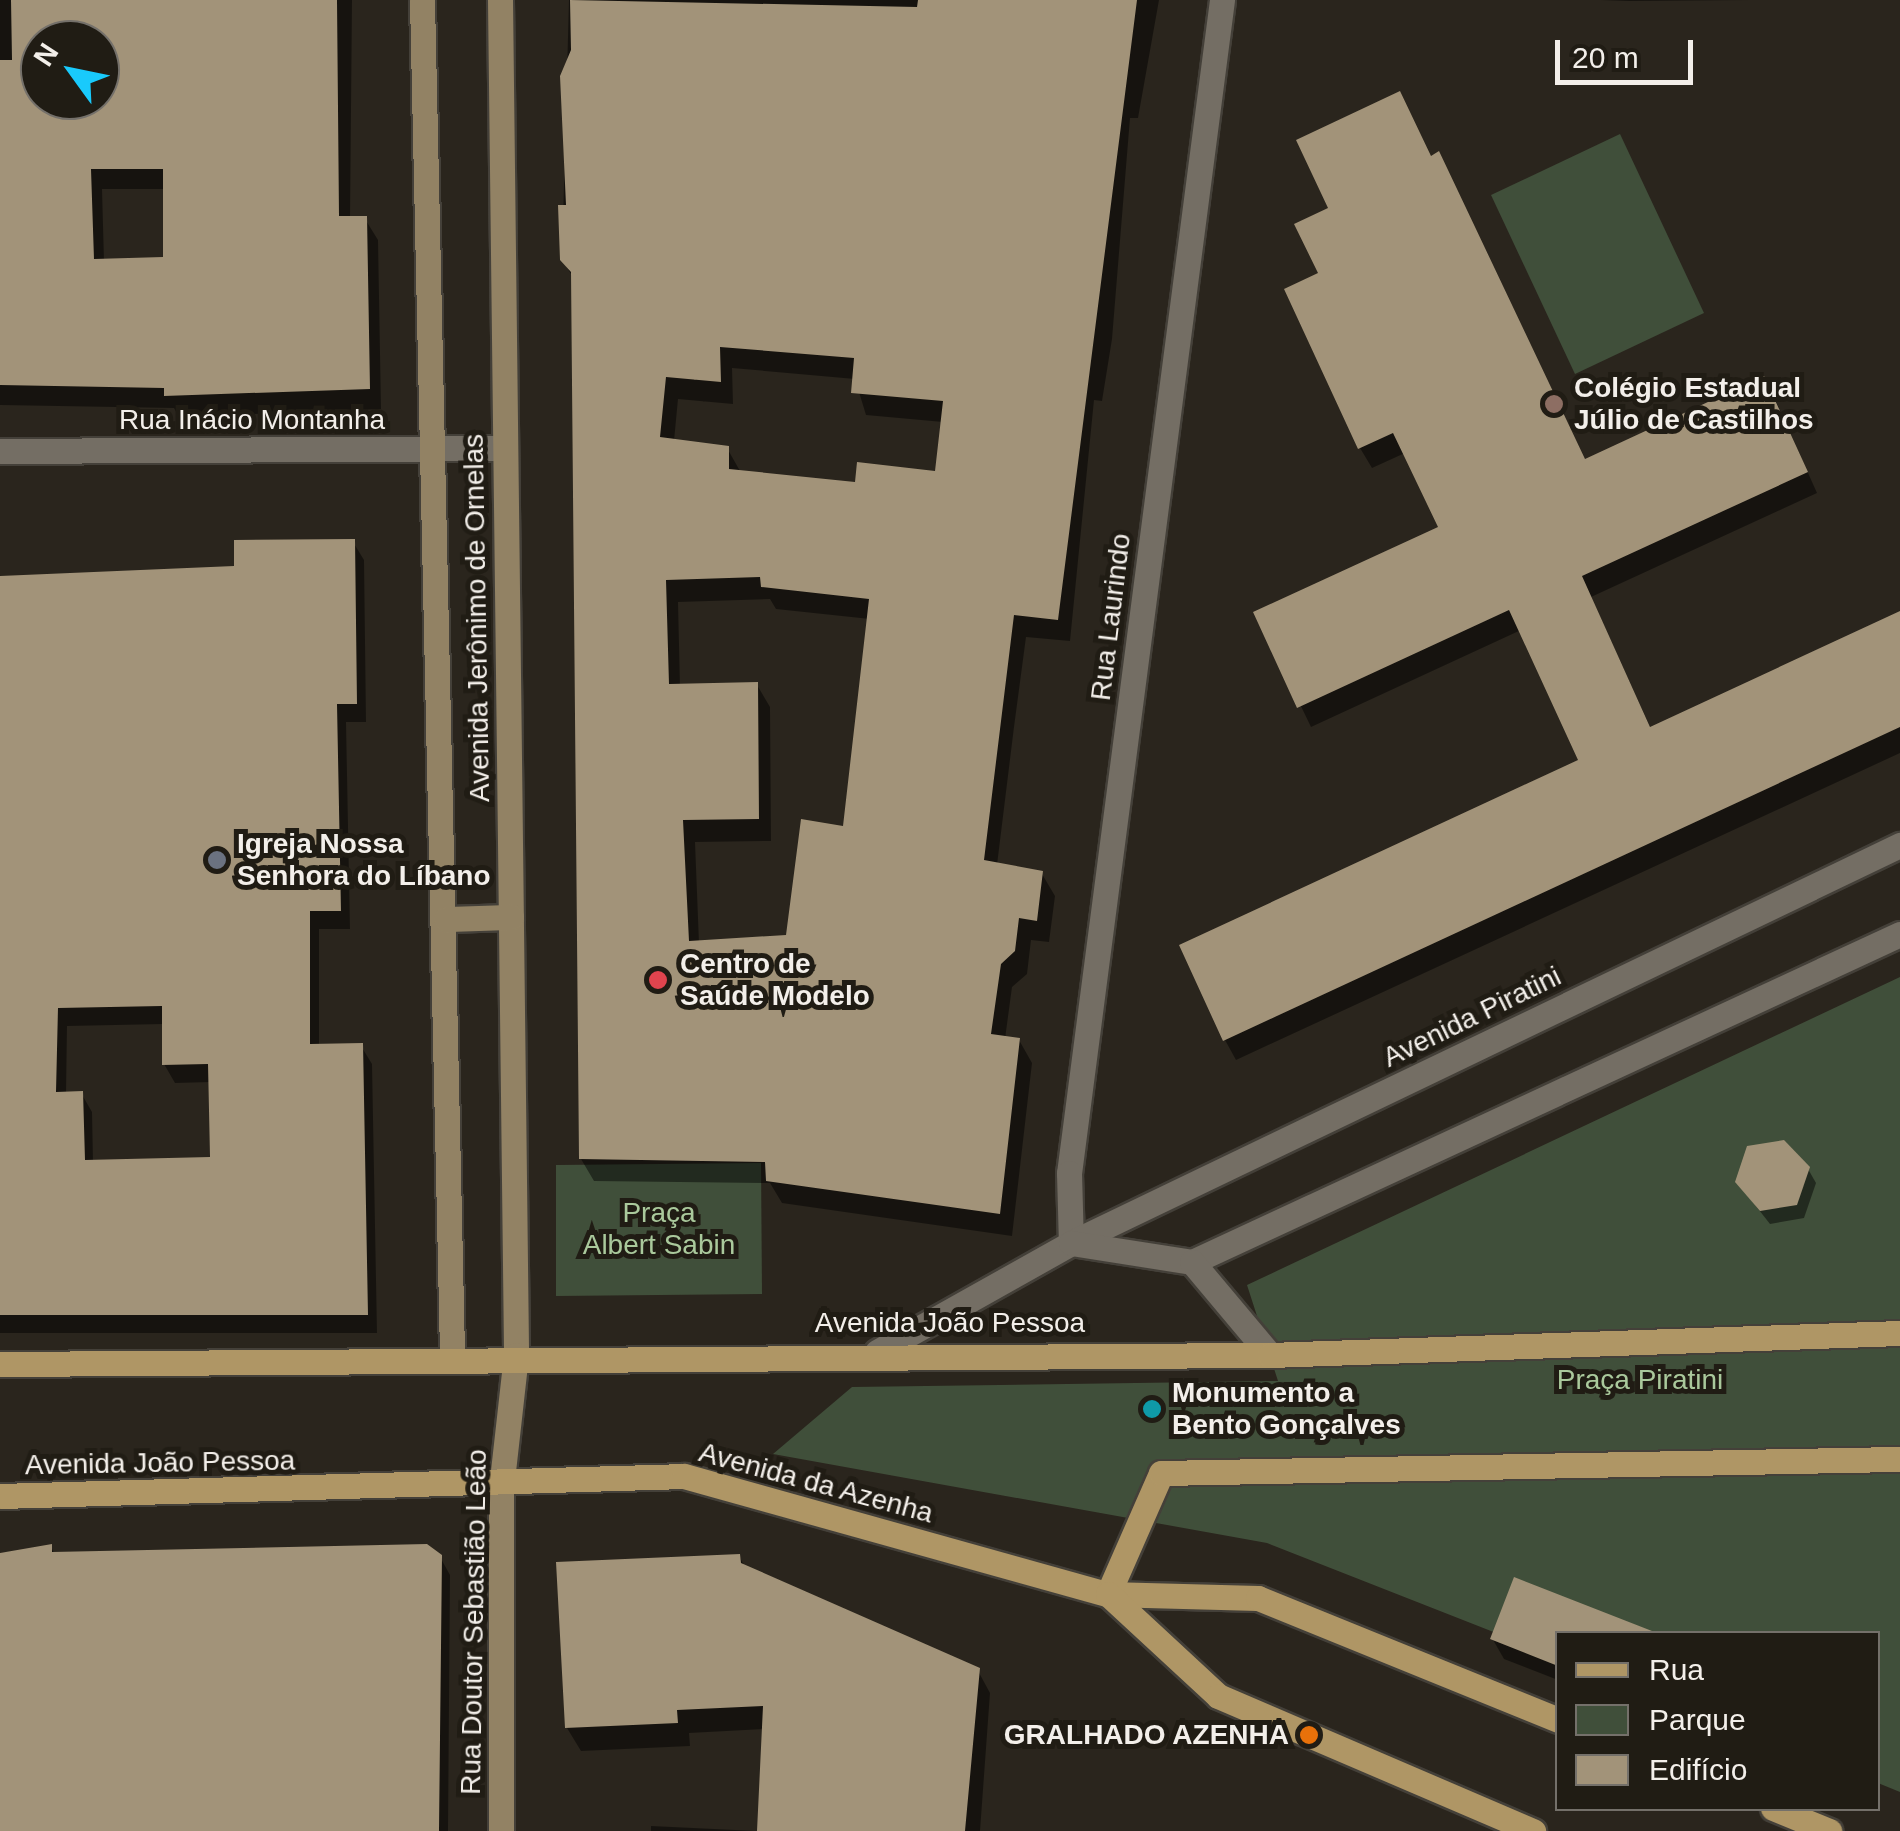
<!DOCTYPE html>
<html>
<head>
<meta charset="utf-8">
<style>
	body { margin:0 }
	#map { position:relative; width:1900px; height:1831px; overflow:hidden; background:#2a251d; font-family:Arial,sans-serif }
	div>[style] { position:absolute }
	.green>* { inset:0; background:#404f3a }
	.shadow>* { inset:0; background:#0007 }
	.building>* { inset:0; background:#a29379 }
	.roads { filter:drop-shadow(2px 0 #444039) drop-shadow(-2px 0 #444039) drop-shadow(0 2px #444039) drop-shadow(0 -2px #444039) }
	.street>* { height:25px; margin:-12.5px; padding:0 12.5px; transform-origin:12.5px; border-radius:12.5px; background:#746e64 }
	.secondary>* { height:25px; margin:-12.5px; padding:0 12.5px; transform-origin:12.5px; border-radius:12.5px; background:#928264 }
	.primary>* { height:25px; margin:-12.5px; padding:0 12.5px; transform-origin:12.5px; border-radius:12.5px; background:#af9665 }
	.dots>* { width:28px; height:28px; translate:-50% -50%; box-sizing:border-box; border:5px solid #201c14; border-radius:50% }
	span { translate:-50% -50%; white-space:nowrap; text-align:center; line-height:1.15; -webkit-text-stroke:10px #201c14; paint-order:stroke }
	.poi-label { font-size:28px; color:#f3efea; font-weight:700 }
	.left { translate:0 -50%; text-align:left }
	.right { translate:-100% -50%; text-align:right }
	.street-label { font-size:28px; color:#f3efea }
	.park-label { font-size:28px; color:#aac99c }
	.legend { position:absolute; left:1555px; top:1631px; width:325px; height:180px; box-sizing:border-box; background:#201c14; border:2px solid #74706a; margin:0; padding:12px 18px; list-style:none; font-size:30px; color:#f3efea }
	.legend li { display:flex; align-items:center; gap:20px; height:50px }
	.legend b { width:50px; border:2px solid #74706a }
	.north { position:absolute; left:20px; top:20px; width:100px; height:100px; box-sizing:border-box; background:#201c14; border:2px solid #74706a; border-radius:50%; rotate:303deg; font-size:28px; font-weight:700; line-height:40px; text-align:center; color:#f3efea }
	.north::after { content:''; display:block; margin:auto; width:35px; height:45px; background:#19cafc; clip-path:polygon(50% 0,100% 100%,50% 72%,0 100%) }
	.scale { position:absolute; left:1555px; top:40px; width:138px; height:45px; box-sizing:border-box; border:5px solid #f3efea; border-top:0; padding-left:12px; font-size:30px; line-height:35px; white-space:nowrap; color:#f3efea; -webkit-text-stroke:8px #201c14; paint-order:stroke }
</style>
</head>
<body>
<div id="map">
	<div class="green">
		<div style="clip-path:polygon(1620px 134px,1704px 313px,1575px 374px,1491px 195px)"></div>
		<div style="clip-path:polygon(1900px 977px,1900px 1792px,1878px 1783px,1878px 1634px,1558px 1634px,1557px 1657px,1267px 1543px,773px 1454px,852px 1387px,1278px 1381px,1247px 1285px)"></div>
		<div style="clip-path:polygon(761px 1163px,762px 1294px,556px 1296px,556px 1165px)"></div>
	</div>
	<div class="shadow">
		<div style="clip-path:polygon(evenodd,0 0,352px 0,350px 219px,365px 219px,378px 240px,381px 409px,179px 417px,174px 408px,0 405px,0 0,40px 40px,100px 40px,100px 100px,40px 100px,40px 40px,0 0,102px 189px,165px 189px,166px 260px,104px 261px,102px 189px)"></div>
		<div style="clip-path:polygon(evenodd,569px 0,1159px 0,1138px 118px,1130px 118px,1112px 339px,1102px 401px,1094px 400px,1070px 641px,1026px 637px,1014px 727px,997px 865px,1042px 874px,1055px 896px,1049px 942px,1031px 940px,1027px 974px,1012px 987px,1005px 1039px,1019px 1040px,1032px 1063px,1012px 1236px,782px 1203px,770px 1183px,594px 1181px,581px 1159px,574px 279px,562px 259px,569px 0,732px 368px,855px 379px,866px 415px,943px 422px,937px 474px,857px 485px,740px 471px,727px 448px,674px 441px,678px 399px,733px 404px,732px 368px,569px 0,770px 599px,776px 609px,870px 619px,845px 829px,788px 938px,699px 943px,695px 842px,771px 841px,770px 707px,757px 685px,680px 687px,678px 602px,770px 599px)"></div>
		<div style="clip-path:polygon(1601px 0,1749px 0,1629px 1px)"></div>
		<div style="clip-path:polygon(1431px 158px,1585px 461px,1775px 399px,1817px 493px,1591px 597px,1651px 729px,1900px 614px,1900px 753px,1236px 1060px,1225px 1040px,1581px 762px,1521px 630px,1311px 727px,1256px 613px,1441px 528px,1405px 453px,1372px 468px,1360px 448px,1321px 274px)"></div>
		<div style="clip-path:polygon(evenodd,353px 542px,364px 560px,366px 722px,346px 722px,350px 929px,319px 929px,319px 1047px,361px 1046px,372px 1064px,377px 1333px,0 1333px,0 579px,237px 569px,353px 542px,164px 1024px,164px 1064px,175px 1083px,211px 1082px,212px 1159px,93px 1162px,92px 1112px,81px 1093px,66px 1094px,67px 1026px,164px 1024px)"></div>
		<div style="clip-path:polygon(1808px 1169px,1816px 1183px,1804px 1218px,1770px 1224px,1737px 1182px)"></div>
		<div style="clip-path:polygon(51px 1547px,55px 1555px,440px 1557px,450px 1575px,448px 1831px,0 1831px,0 1553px)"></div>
		<div style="clip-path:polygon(739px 1556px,746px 1569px,977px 1669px,990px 1693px,980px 1831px,760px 1831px,764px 1729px,689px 1733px,690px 1746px,581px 1751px,567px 1728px)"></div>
		<div style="clip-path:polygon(1516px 1580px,1558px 1634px,1558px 1680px,1504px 1659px,1492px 1638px)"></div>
		<div style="clip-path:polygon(651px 1826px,756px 1831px,651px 1831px)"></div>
	</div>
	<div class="building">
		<div style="clip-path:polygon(evenodd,11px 0,337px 0,339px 216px,367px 216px,370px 389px,164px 396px,164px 388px,0 385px,0 60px,12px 60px,11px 0,40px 40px,100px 40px,100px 100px,40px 100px,40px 40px,11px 0,91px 169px,163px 169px,163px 257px,94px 259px,91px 169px)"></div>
		<div style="clip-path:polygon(evenodd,570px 0,917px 7px,918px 0,1137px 0,1058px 620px,1014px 615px,984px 860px,1043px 871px,1037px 921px,1019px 918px,1015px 951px,1001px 964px,991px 1034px,1020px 1038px,1000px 1214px,766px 1181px,765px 1162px,579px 1159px,571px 272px,560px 260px,558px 205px,566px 205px,560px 76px,571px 50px,570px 0,720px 347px,854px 358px,851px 393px,943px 401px,935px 471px,857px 462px,855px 482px,729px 469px,729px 446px,660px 437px,666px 377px,721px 382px,720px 347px,570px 0,760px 577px,761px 587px,869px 599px,843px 826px,801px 819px,786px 935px,689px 941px,683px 820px,759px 819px,758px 682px,669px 684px,666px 580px,760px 577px)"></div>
		<div style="clip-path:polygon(1400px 91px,1431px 156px,1439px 151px,1585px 459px,1764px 376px,1808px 472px,1582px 576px,1650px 727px,1900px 611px,1900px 727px,1223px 1041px,1179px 945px,1578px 760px,1509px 610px,1297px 708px,1253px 612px,1438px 527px,1393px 433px,1358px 449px,1284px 289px,1318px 273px,1294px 224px,1328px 208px,1296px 140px)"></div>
		<div style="clip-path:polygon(evenodd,355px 539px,357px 704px,337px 704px,341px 911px,310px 911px,310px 1044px,363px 1043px,368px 1315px,0 1315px,0 576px,234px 566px,234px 540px,355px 539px,162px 1006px,162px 1065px,208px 1064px,210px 1157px,85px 1160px,83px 1091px,56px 1092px,58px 1008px,162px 1006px)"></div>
		<div style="clip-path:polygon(1784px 1140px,1810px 1167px,1797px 1205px,1760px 1211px,1735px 1182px,1747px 1146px)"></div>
		<div style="clip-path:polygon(52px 1544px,52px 1552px,427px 1544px,442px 1555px,439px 1831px,0 1831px,0 1553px)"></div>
		<div style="clip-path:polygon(740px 1554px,741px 1563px,980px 1668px,965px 1831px,757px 1831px,763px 1706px,677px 1710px,678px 1723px,565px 1728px,556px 1562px)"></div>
		<div style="clip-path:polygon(1514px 1577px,1652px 1631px,1652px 1634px,1558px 1634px,1558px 1666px,1490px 1639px)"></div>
	</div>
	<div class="roads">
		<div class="street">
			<div style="left:1222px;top:0;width:1183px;rotate:97.43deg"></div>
			<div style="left:1069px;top:1173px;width:70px;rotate:88.4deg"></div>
			<div style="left:1071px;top:1243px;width:920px;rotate:-25.65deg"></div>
			<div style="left:0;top:451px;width:505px;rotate:-0.34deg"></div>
			<div style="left:1192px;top:1262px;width:780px;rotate:-24.86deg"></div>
			<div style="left:877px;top:1352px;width:223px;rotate:-29.3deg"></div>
			<div style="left:1071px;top:1243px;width:122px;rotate:8.9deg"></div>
			<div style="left:1192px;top:1262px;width:121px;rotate:50deg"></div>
		</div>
		<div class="secondary">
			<div style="left:422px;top:0;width:1354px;rotate:88.73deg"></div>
			<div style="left:500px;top:0;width:1355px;rotate:89.32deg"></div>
			<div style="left:516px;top:1355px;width:134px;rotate:96.4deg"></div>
			<div style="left:501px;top:1488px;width:343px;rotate:90deg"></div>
			<div style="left:446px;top:919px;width:65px;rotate:-1.8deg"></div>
		</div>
		<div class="primary">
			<div style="left:0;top:1364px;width:1270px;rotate:-0.41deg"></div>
			<div style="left:1270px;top:1355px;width:630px;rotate:-2deg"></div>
			<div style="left:0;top:1496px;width:684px;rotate:-1.67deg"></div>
			<div style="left:684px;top:1476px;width:440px;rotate:15.6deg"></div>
			<div style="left:1108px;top:1594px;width:150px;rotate:1.5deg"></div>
			<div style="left:1258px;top:1598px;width:324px;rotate:22.1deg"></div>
			<div style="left:1108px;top:1594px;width:132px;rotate:-66.3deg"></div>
			<div style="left:1161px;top:1473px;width:739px;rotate:-1.09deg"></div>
			<div style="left:1108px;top:1594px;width:150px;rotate:42.8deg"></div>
			<div style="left:1218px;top:1696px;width:343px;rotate:23.2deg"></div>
			<div style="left:1773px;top:1808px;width:61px;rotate:22.3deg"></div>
		</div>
	</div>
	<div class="dots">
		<div style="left:1554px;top:404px;background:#8d6e63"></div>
		<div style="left:217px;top:860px;background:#6b7280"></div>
		<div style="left:658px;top:980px;background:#e0444e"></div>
		<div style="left:1152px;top:1409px;background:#0f9aa8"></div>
		<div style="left:1309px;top:1735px;background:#e8710a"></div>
	</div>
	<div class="poi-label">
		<span class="left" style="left:1574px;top:404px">Colégio Estadual<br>Júlio de Castilhos</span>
		<span class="left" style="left:237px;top:860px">Igreja Nossa<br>Senhora do Líbano</span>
		<span class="left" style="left:680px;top:980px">Centro de<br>Saúde Modelo</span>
		<span class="left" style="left:1172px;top:1409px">Monumento a<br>Bento Gonçalves</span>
		<span class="right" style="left:1289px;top:1735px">GRALHADO AZENHA</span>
	</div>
	<div class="street-label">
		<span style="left:252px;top:420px">Rua Inácio Montanha</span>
		<span style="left:1111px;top:617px;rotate:-83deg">Rua Laurindo</span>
		<span style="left:477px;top:618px;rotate:-91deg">Avenida Jerônimo de Ornelas</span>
		<span style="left:1472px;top:1017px;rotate:-26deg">Avenida Piratini</span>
		<span style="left:950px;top:1323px">Avenida João Pessoa</span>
		<span style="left:160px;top:1463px;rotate:-1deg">Avenida João Pessoa</span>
		<span style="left:816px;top:1483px;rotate:15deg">Avenida da Azenha</span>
		<span style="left:474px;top:1622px;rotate:-89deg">Rua Doutor Sebastião Leão</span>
	</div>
	<div class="park-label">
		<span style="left:659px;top:1229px">Praça<br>Albert Sabin</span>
		<span style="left:1640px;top:1380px">Praça Piratini</span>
	</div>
	<ul class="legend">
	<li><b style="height:12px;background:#af9665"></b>Rua</li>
	<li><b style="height:28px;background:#404f3a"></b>Parque</li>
	<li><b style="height:28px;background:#a29379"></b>Edifício</li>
	</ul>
	<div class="north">N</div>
	<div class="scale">20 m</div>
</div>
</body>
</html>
